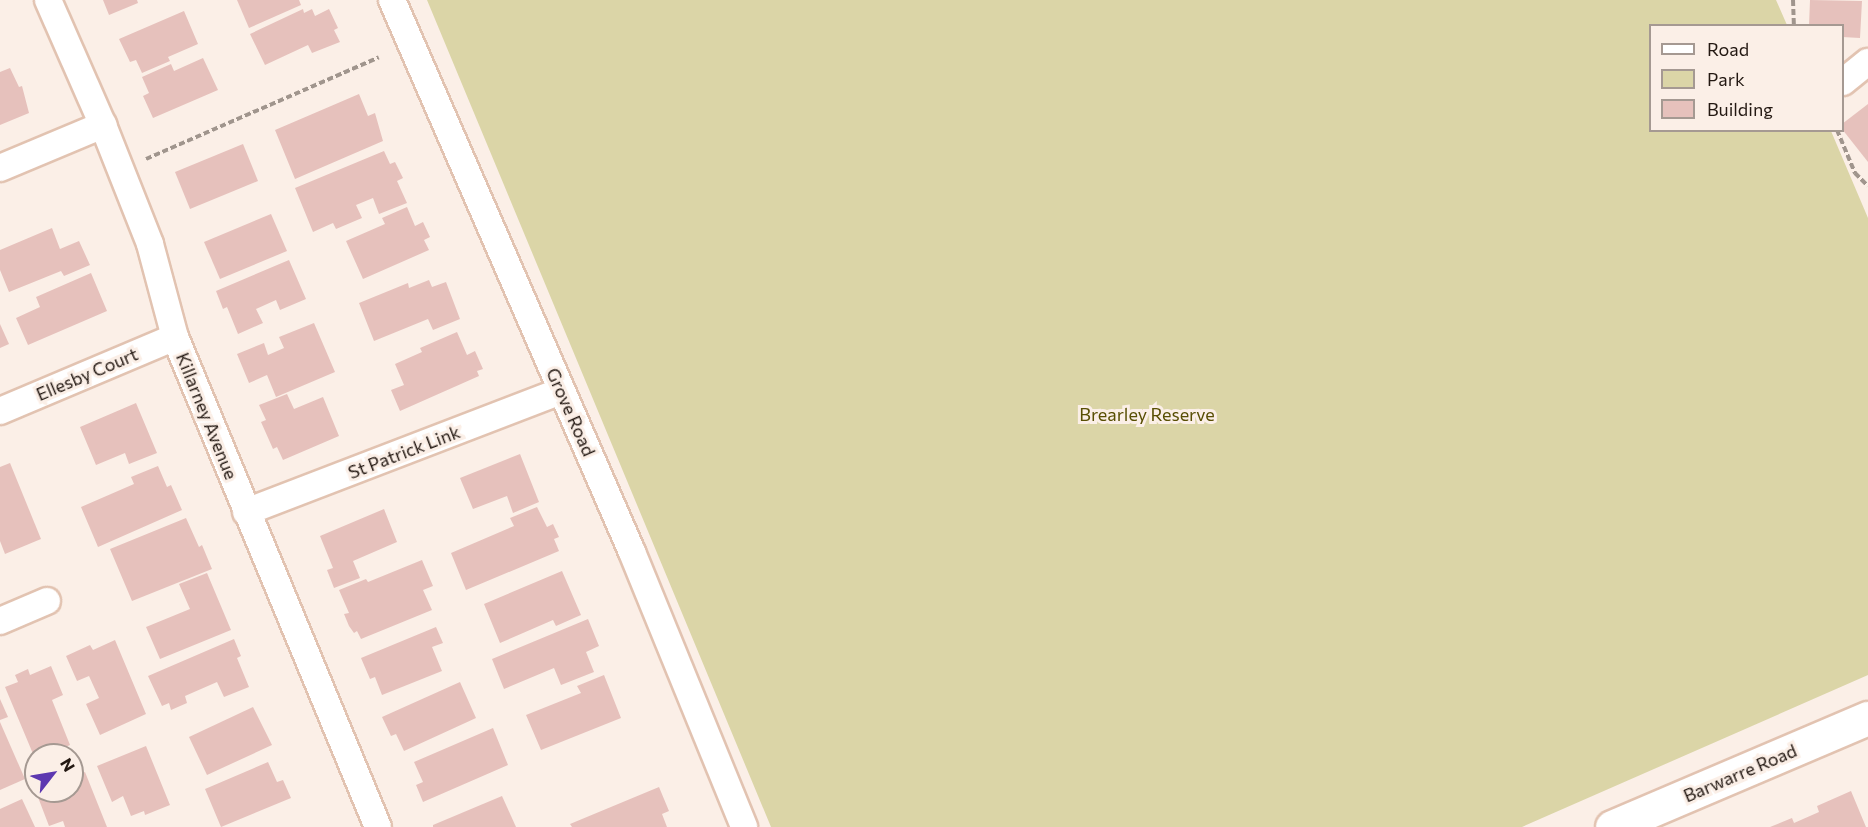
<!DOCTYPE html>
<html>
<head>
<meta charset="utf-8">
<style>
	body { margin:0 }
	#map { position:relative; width:1868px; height:827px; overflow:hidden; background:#fbefe7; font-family:Commissioner,sans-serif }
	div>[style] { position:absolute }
	.green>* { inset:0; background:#dbd5a7 }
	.building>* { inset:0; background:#e6c1bc }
	.path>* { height:4px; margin-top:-2px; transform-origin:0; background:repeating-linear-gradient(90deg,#a0958d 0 6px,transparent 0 9px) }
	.roads { filter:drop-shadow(2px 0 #e2c3b1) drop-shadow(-2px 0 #e2c3b1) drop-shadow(0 2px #e2c3b1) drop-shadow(0 -2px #e2c3b1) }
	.street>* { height:26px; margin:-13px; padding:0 13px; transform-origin:13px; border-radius:13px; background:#fff }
	.secondary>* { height:33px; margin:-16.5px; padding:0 16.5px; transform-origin:16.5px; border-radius:16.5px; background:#fff }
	span { translate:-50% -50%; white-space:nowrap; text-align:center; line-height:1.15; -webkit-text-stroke:6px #fbefe7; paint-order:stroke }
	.street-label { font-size:18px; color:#231812 }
	.park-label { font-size:18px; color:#584e03 }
	.legend { position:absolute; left:1649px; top:24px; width:195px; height:108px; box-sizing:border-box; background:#fbefe7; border:2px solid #a59992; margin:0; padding:8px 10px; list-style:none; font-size:18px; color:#231812 }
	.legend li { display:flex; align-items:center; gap:12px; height:30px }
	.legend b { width:30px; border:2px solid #a59992 }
	.north { position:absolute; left:24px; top:743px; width:60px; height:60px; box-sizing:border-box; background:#fbefe7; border:2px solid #a59992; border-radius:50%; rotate:59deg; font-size:16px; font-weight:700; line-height:24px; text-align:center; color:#231812 }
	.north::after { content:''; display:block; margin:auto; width:21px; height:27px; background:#5d38b0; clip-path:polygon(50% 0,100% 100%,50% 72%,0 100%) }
</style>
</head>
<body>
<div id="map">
	<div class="green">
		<div style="clip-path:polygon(427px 0,1776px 0,1787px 25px,1650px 26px,1650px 130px,1831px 131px,1868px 218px,1868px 675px,1522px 827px,771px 827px)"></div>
	</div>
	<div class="building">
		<div style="clip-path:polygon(103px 0,137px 0,138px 3px,109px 15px)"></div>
		<div style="clip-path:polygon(237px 0,299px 0,301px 5px,249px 28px)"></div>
		<div style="clip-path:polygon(1810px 0,1862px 1px,1860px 38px,1842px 37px,1842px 26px,1809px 26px)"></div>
		<div style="clip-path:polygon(303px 9px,304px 13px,312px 9px,315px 16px,329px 9px,338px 28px,334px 30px,340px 42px,312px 53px,308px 45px,265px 65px,250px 34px)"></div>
		<div style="clip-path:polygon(184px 11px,198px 44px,168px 57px,170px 61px,142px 73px,136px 60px,130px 62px,119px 39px)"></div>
		<div style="clip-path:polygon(203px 58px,218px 90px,153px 118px,143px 96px,149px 93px,142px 77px,171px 64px,174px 71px)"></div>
		<div style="clip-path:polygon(10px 68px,19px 87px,22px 86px,29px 113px,0 125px,0 72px)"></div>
		<div style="clip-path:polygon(359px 94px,368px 116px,375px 113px,383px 141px,295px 179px,275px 130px)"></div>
		<div style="clip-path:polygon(1868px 104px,1868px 162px,1842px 129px,1842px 124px)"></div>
		<div style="clip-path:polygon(243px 144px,258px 181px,190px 209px,175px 172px)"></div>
		<div style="clip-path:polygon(384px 151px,390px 164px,395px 162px,403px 178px,397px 181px,407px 203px,379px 214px,373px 198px,356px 205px,362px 218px,336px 229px,333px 223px,313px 232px,295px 188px)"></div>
		<div style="clip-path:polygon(407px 207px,415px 226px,423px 222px,430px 237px,424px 240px,429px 250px,363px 279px,346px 241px,385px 224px,382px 218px)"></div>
		<div style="clip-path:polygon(271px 214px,287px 251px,220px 279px,204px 242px)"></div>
		<div style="clip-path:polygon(52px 228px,60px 249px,79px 241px,90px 265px,64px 276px,61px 271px,9px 292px,0 270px,0 250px)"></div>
		<div style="clip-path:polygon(289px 260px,306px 299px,280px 310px,276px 300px,256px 309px,263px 323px,238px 334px,227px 307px,223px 309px,216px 291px)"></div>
		<div style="clip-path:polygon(91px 273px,107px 311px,28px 345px,16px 318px,40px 307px,36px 297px)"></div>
		<div style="clip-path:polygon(429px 280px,432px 287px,446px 282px,460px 319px,433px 330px,428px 319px,374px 341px,359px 303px,408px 283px,409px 288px)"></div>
		<div style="clip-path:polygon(314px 323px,335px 372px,276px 397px,267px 375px,249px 383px,237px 354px,264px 343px,268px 355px,284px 348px,279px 337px)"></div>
		<div style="clip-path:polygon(0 324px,9px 344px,0 348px)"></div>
		<div style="clip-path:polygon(457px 332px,467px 355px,475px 351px,483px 369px,477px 371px,479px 376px,400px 411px,391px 390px,404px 385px,395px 364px,422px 352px,420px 348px)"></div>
		<div style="clip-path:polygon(287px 394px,294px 409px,323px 397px,339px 436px,283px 460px,277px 447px,273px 449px,261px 422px,266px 420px,259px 405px)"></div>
		<div style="clip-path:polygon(136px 403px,157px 453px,129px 464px,125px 453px,96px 465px,80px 427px)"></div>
		<div style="clip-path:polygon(520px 454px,539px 502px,513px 513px,507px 496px,473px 509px,460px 478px)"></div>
		<div style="clip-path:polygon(10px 463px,41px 539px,5px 554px,0 541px,0 467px)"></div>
		<div style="clip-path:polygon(158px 466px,167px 487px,171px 485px,182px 510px,98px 547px,81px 507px,134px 484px,131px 477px)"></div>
		<div style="clip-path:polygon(537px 507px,547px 527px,553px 524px,559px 537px,554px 539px,559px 551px,466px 590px,451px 553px,514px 526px,510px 518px)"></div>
		<div style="clip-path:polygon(384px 509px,397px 542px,353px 561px,360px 578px,334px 588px,327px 570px,333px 568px,320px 536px)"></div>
		<div style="clip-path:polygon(186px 518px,199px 547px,202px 545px,212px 569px,132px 601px,110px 549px)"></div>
		<div style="clip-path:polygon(422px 560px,433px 586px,423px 590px,432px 610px,361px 639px,357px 631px,354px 633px,349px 626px,344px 614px,349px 613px,339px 590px,366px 579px,368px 582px)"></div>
		<div style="clip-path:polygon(562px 571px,581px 615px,556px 626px,553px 620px,500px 643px,484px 604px)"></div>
		<div style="clip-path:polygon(207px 573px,231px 630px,160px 659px,146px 627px,190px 609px,179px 584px)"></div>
		<div style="clip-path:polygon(588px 619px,599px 646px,586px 652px,594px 672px,561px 685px,554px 668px,504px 689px,492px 659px)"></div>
		<div style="clip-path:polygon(436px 627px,443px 643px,432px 647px,442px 671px,382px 695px,375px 677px,370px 679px,361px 658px)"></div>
		<div style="clip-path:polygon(234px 639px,241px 656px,237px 658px,249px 687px,224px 697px,217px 682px,185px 696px,187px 703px,171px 710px,169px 703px,162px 706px,148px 676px)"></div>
		<div style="clip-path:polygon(115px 640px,146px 714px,100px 735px,86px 704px,99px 698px,89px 676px,77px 681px,66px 656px,90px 645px,93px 650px)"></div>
		<div style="clip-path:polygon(51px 666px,63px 695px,52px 700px,70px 745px,52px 753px,53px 755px,36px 755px,36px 761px,5px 687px,18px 682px,15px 675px,28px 669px,30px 675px)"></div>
		<div style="clip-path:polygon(604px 675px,621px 718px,541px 750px,526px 715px,581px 693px,577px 686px)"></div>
		<div style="clip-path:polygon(460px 682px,476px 718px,404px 751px,396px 734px,391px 736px,382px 717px)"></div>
		<div style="clip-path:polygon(0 699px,8px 717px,0 720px)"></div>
		<div style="clip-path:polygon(253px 707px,272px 745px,207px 775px,189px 737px)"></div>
		<div style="clip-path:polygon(0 722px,25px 779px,0 790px)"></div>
		<div style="clip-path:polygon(493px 728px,508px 765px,423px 802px,416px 785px,423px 782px,414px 762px)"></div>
		<div style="clip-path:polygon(146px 746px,170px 805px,145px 815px,144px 811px,131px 816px,123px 796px,112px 802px,97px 766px)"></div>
		<div style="clip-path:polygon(268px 762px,277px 782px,283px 780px,291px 798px,221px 827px,205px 789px)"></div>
		<div style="clip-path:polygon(85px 772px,107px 827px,65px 827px,63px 821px,49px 826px,36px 792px,72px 791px,72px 778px)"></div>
		<div style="clip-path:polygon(659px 787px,669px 811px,662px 814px,667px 827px,572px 827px,570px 824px)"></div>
		<div style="clip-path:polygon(1851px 791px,1866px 827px,1770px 827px,1792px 818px,1794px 823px,1819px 812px,1817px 806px)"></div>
		<div style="clip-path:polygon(502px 796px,516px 827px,433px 827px,433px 825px)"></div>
		<div style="clip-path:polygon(22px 799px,35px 827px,0 827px,0 809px)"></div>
	</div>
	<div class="path">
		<div style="left:1793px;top:0;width:26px;rotate:88deg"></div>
		<div style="left:1837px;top:130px;width:47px;rotate:67.3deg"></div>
		<div style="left:1855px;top:173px;width:18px;rotate:45deg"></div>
		<div style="left:146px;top:159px;width:254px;rotate:-23.6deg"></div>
	</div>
	<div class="roads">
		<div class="street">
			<div style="left:48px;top:0;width:137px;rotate:66.3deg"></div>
			<div style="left:103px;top:125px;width:128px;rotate:68.4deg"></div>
			<div style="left:150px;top:244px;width:96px;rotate:75deg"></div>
			<div style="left:175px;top:337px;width:530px;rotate:67.5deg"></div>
			<div style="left:392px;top:0;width:602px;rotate:66.5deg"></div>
			<div style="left:632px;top:552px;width:297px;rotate:67.8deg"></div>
			<div style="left:1843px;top:82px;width:32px;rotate:-39deg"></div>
			<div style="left:0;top:168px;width:112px;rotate:-22.7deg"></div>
			<div style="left:0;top:411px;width:190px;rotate:-22.9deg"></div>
			<div style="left:246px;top:512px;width:338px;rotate:-21deg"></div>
			<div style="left:0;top:621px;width:51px;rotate:-23.1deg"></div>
		</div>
		<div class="secondary">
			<div style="left:1612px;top:827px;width:278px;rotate:-23.1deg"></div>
		</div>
	</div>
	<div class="street-label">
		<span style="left:87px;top:374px;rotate:-23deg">Ellesby Court</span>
		<span style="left:571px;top:412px;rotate:66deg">Grove Road</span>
		<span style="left:207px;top:416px;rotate:68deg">Killarney Avenue</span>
		<span style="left:404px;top:452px;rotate:-21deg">St Patrick Link</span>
		<span style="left:1740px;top:773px;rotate:-23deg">Barwarre Road</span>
	</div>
	<div class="park-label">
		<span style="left:1147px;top:414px">Brearley Reserve</span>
	</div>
	<ul class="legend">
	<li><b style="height:8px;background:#fff"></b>Road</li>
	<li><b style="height:16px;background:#dbd5a7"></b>Park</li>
	<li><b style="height:16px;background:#e6c1bc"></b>Building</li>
	</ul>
	<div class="north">N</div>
</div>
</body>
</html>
